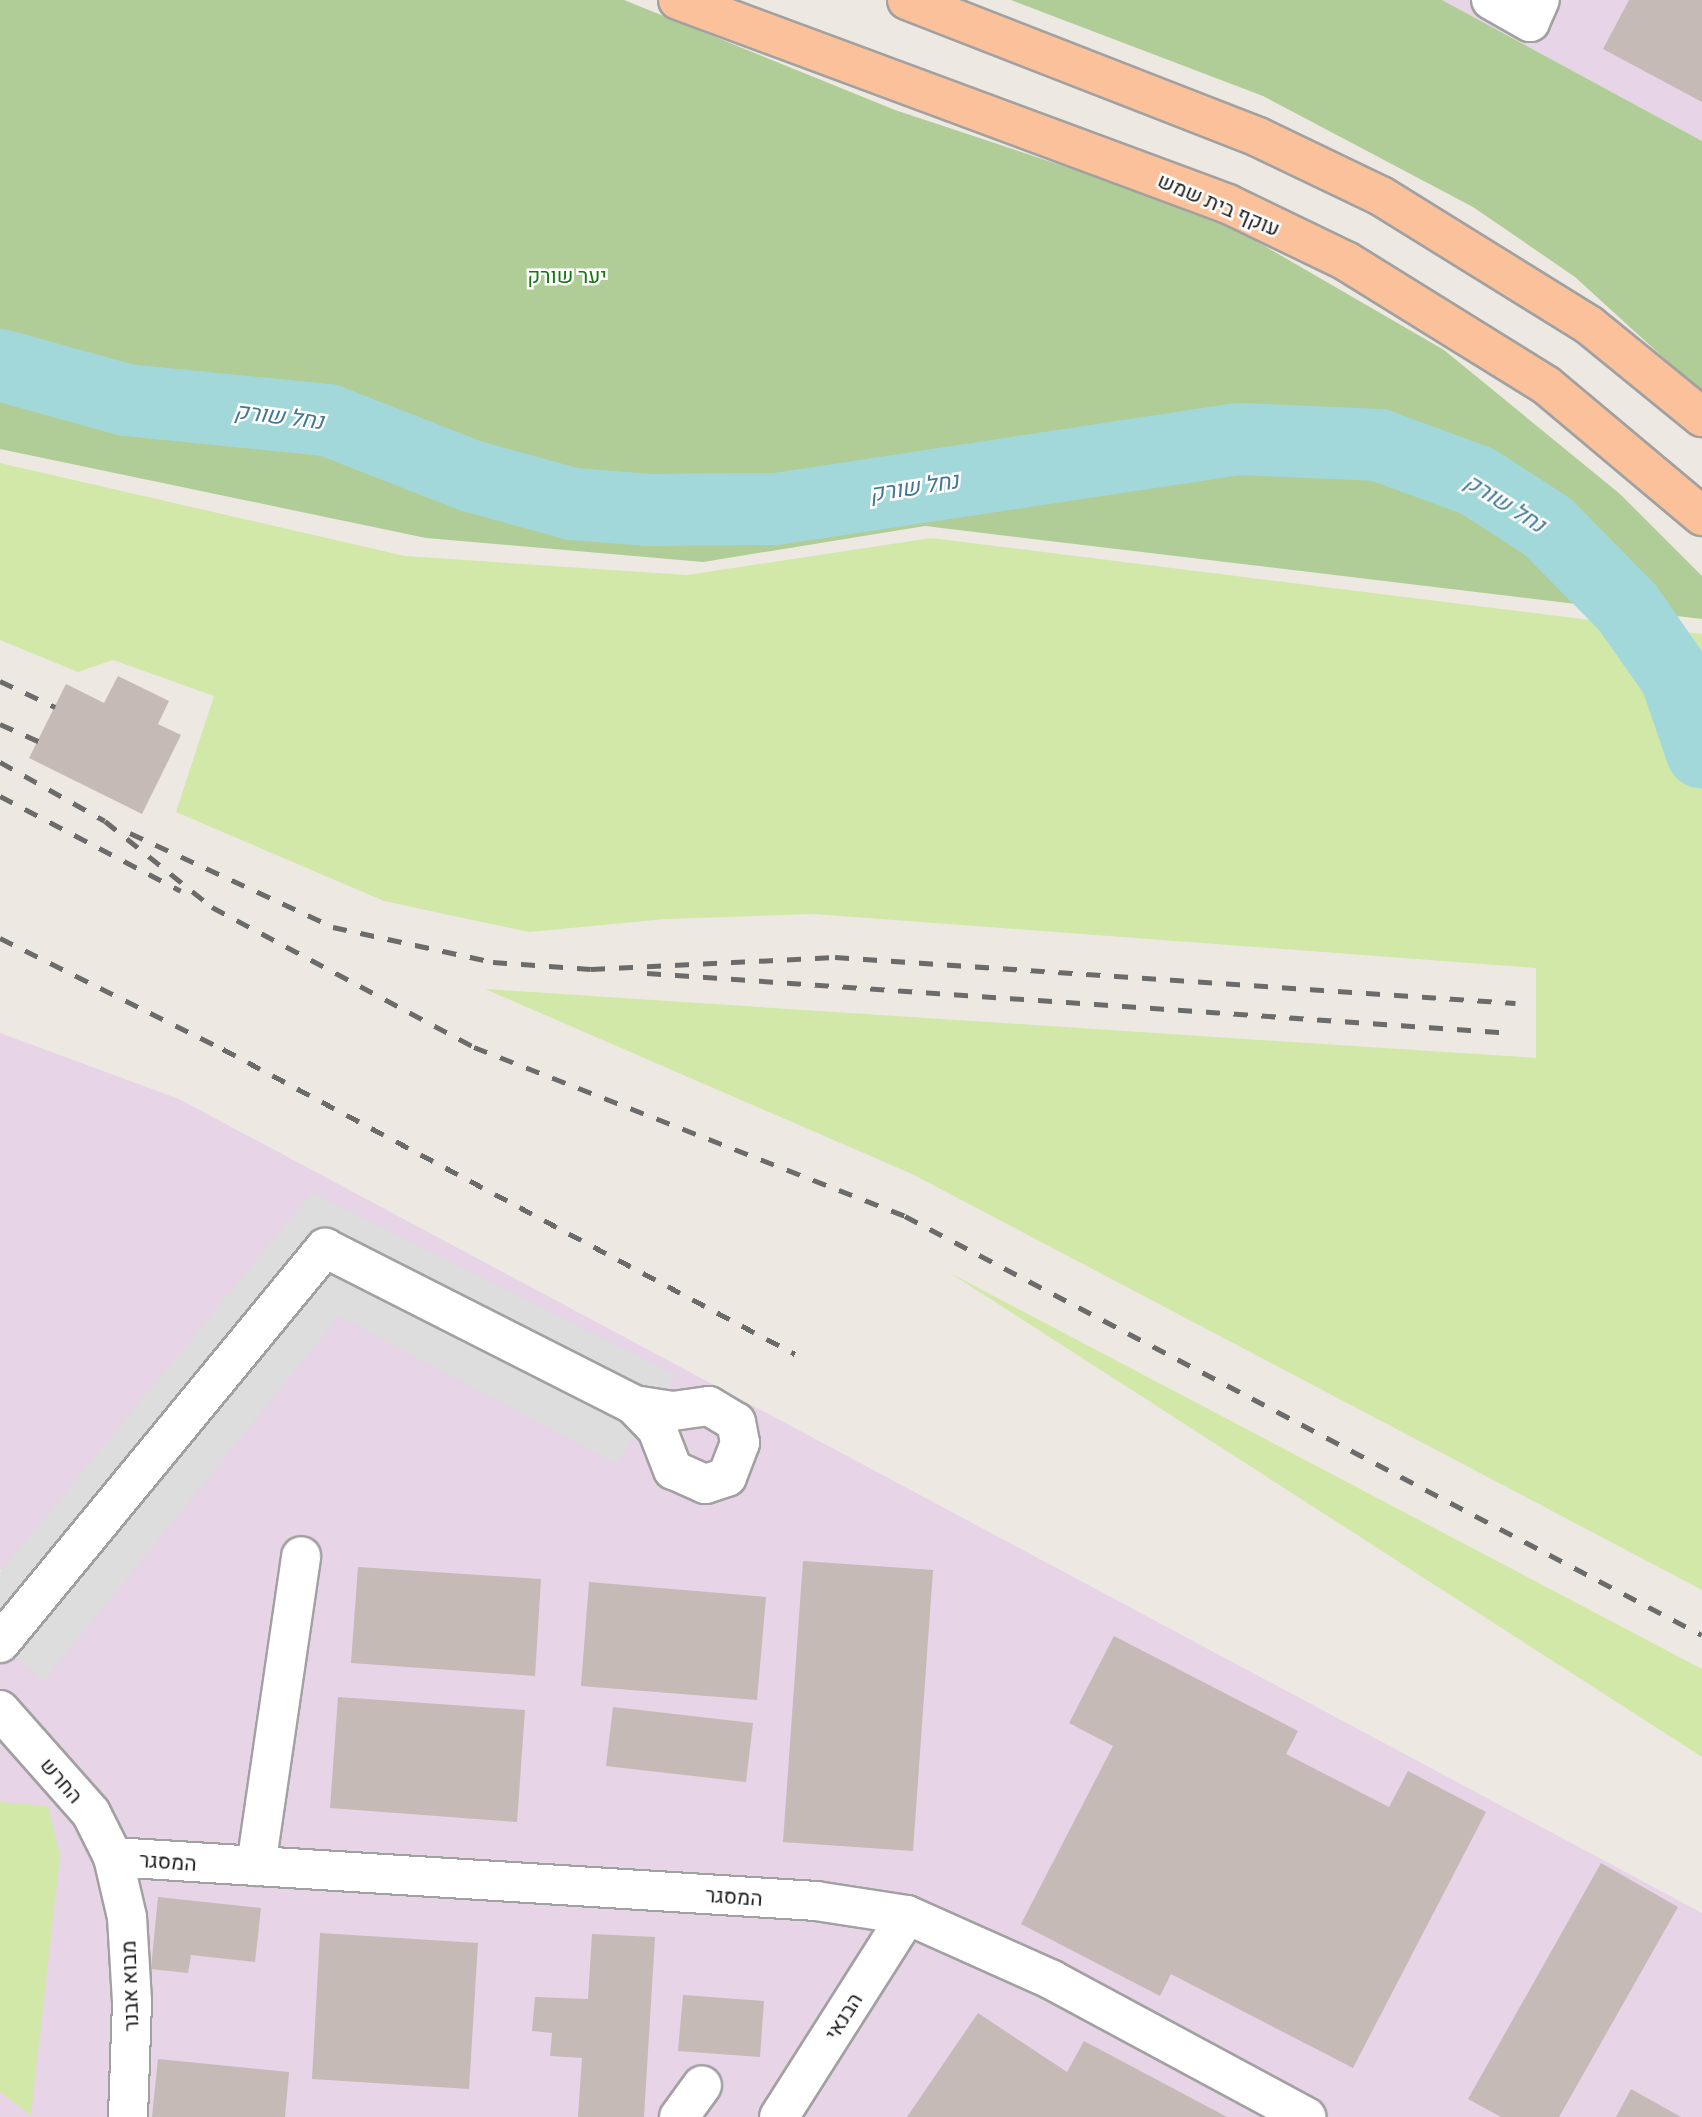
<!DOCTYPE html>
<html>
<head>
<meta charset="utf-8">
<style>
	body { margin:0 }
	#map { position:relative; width:1702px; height:2117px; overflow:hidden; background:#eee8e2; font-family:"Titillium Web",Heebo,sans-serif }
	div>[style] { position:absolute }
	.industrial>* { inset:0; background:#e7d4e6 }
	.grass>* { inset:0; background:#d2e8a8 }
	.forest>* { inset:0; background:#b0cd97 }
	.parking>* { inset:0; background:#ddd }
	.river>* { height:72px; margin:-36px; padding:0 36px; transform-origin:36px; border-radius:36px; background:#a3d8db }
	.building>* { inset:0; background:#c5bab6 }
	.roads { filter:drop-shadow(2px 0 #a1a1a1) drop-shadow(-2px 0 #a1a1a1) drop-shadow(0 2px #a1a1a1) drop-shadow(0 -2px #a1a1a1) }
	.minor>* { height:38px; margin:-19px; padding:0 19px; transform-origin:19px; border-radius:19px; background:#fff }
	.major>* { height:38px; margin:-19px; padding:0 19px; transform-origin:19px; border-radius:19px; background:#fac19b }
	.rail>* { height:5px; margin-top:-2.5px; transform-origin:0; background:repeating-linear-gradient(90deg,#6b6b6b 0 14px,transparent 0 28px) }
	span { translate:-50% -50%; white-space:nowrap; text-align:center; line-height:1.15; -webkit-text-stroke:5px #fff; paint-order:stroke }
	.street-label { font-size:21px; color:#1d1d1d }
	.park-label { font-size:21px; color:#16780d }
	.water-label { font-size:23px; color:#427893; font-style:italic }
</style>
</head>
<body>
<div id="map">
	<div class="industrial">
		<div style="clip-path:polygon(1442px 0,1702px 0,1702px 141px)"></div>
		<div style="clip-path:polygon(0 1033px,179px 1099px,1702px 1913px,1702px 2117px,0 2117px,0 1602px,11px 1582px,0 1569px)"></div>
	</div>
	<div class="grass">
		<div style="clip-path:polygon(0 463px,405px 556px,687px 575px,931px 538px,1702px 634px,1702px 1590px,912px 1174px,485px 989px,1536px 1058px,1536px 968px,814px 914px,666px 919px,529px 932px,384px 901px,176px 812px,214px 696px,113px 660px,78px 672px,0 640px)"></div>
		<div style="clip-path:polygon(950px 1273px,1702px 1669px,1702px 1757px,1699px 1755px)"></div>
		<div style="clip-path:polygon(0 1802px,48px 1806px,60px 1856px,31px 2115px,0 2092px)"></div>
	</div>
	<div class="forest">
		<div style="clip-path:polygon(0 0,624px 0,895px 110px,1211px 215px,1444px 350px,1620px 494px,1702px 576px,1702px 619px,925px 526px,703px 562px,426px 538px,0 449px)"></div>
		<div style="clip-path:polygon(1011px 0,1442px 0,1702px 141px,1702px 393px,1575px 277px,1473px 207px,1263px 96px)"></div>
	</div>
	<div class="parking">
		<div style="clip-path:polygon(312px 1192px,676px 1375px,616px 1464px,339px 1316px,43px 1682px,0 1641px,0 1572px)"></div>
	</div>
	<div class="river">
		<div style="left:0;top:365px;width:131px;rotate:15.5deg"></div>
		<div style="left:126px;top:400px;width:203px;rotate:5.7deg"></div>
		<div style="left:328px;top:420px;width:154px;rotate:21.4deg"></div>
		<div style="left:471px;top:476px;width:106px;rotate:15.4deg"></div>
		<div style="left:573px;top:504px;width:76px;rotate:4.5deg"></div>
		<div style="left:649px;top:510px;width:127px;rotate:-0.5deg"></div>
		<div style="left:776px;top:509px;width:470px;rotate:-8.6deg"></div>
		<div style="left:1241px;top:439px;width:138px;rotate:2.5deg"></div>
		<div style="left:1379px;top:445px;width:104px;rotate:20.2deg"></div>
		<div style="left:1477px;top:481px;width:85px;rotate:32.9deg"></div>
		<div style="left:1548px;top:527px;width:112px;rotate:45.4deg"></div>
		<div style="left:1627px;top:607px;width:85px;rotate:55deg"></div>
		<div style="left:1676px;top:677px;width:80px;rotate:71.1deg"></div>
	</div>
	<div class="building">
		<div style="clip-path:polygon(1629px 0,1702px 0,1702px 102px,1603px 49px)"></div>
		<div style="clip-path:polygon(118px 676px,169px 701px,158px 724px,181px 735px,142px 814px,29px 758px,66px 684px,104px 703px)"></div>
		<div style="clip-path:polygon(803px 1561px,933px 1570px,913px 1851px,783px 1842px)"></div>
		<div style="clip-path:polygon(358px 1567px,541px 1579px,535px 1676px,351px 1663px)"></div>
		<div style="clip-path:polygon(589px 1582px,766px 1597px,757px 1700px,581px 1686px)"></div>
		<div style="clip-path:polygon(1114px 1636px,1298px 1731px,1286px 1754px,1389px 1807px,1408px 1771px,1486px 1812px,1353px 2068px,1171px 1974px,1160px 1996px,1021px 1924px,1113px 1746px,1069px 1723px)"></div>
		<div style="clip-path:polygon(338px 1697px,525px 1710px,517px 1822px,330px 1808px)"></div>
		<div style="clip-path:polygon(613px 1707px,753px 1723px,746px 1782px,606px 1766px)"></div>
		<div style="clip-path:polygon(1601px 1863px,1678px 1907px,1559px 2117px,1501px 2117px,1468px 2099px)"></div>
		<div style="clip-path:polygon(158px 1897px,261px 1908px,255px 1962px,191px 1955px,188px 1973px,151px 1969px)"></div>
		<div style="clip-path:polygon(320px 1933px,478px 1943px,469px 2089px,312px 2079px)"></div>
		<div style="clip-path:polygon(592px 1934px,655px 1937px,644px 2117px,578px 2117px,582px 2058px,550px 2056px,552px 2033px,532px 2031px,535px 1997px,588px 1999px)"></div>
		<div style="clip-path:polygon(683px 1995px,764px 2001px,760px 2057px,678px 2051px)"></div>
		<div style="clip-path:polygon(978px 2013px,1067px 2072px,1084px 2041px,1227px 2117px,907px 2117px)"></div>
		<div style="clip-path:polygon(158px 2059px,289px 2072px,285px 2117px,152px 2117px)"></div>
		<div style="clip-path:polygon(1631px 2089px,1681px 2117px,1616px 2117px)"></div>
	</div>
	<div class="roads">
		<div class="minor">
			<div style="left:1491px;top:0;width:45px;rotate:29.4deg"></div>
			<div style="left:1530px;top:22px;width:24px;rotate:-66deg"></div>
			<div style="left:0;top:1643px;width:512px;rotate:-50.55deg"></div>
			<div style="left:325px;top:1248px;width:347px;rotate:26.9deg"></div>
			<div style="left:634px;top:1405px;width:39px;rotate:9deg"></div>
			<div style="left:673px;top:1411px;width:36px;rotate:-8deg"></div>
			<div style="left:709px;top:1406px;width:31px;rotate:31deg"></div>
			<div style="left:736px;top:1422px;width:21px;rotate:79deg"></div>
			<div style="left:740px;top:1443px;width:36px;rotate:111deg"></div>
			<div style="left:727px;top:1477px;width:23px;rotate:162deg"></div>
			<div style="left:705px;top:1484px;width:35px;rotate:-156deg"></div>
			<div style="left:673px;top:1470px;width:44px;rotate:-111.3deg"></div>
			<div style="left:657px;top:1429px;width:33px;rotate:-134deg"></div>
			<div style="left:0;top:1710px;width:137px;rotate:48.5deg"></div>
			<div style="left:91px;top:1813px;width:49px;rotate:63.4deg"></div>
			<div style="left:113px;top:1857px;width:62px;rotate:76.9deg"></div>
			<div style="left:127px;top:1917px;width:85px;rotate:86.6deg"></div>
			<div style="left:132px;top:2002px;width:115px;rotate:92deg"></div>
			<div style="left:113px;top:1857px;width:704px;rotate:3.58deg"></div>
			<div style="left:816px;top:1901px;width:92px;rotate:8.7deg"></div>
			<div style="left:907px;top:1915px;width:159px;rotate:24.1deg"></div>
			<div style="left:1052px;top:1980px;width:289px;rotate:28.3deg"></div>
			<div style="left:256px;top:1866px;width:313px;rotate:-81.7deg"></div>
			<div style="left:679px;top:2117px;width:39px;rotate:-54deg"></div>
			<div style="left:779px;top:2117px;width:239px;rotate:-57.6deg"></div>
		</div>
		<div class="major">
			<div style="left:678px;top:0;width:587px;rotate:20.35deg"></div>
			<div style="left:1228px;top:204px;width:131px;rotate:25.8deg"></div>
			<div style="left:1346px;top:261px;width:235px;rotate:31.8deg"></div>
			<div style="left:1546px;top:385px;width:204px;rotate:40deg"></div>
			<div style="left:907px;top:0;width:377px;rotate:21.3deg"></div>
			<div style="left:1258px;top:137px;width:136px;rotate:25.6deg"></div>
			<div style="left:1381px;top:196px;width:245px;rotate:31.8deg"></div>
			<div style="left:1589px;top:325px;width:146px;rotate:39.2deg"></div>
		</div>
	</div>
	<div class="rail">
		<div style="left:0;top:681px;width:61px;rotate:25.3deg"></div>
		<div style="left:0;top:724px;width:42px;rotate:24.1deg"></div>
		<div style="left:0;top:762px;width:120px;rotate:29.3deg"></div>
		<div style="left:105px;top:821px;width:137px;rotate:38.8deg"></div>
		<div style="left:212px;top:907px;width:297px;rotate:28.1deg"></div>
		<div style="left:474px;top:1047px;width:463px;rotate:21.4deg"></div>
		<div style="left:905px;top:1216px;width:900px;rotate:27.73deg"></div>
		<div style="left:0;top:796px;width:204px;rotate:27.7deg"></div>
		<div style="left:130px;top:833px;width:224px;rotate:24.8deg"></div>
		<div style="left:333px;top:927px;width:164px;rotate:12.3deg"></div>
		<div style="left:493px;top:962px;width:98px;rotate:4.1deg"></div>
		<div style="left:591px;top:969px;width:244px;rotate:-2.8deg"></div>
		<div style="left:835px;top:957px;width:682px;rotate:3.87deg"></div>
		<div style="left:0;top:938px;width:249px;rotate:26.5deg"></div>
		<div style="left:223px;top:1049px;width:648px;rotate:28.07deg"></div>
		<div style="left:647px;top:973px;width:868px;rotate:3.96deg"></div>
	</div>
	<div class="street-label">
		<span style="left:1219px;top:204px;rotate:23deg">עוקף בית שמש</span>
		<span style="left:62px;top:1780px;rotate:49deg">החרש</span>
		<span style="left:168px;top:1861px;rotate:4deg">המסגר</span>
		<span style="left:734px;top:1896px;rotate:4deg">המסגר</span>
		<span style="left:129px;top:1986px;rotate:-92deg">מבוא אבנר</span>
		<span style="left:843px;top:2016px;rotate:-58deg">הבנאי</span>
	</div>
	<div class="park-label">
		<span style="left:567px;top:275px">יער שורק</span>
	</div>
	<div class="water-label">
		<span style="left:279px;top:416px;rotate:7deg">נחל שורק</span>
		<span style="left:914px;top:487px;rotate:-9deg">נחל שורק</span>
		<span style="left:1505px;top:503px;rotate:32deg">נחל שורק</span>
	</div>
</div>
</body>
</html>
